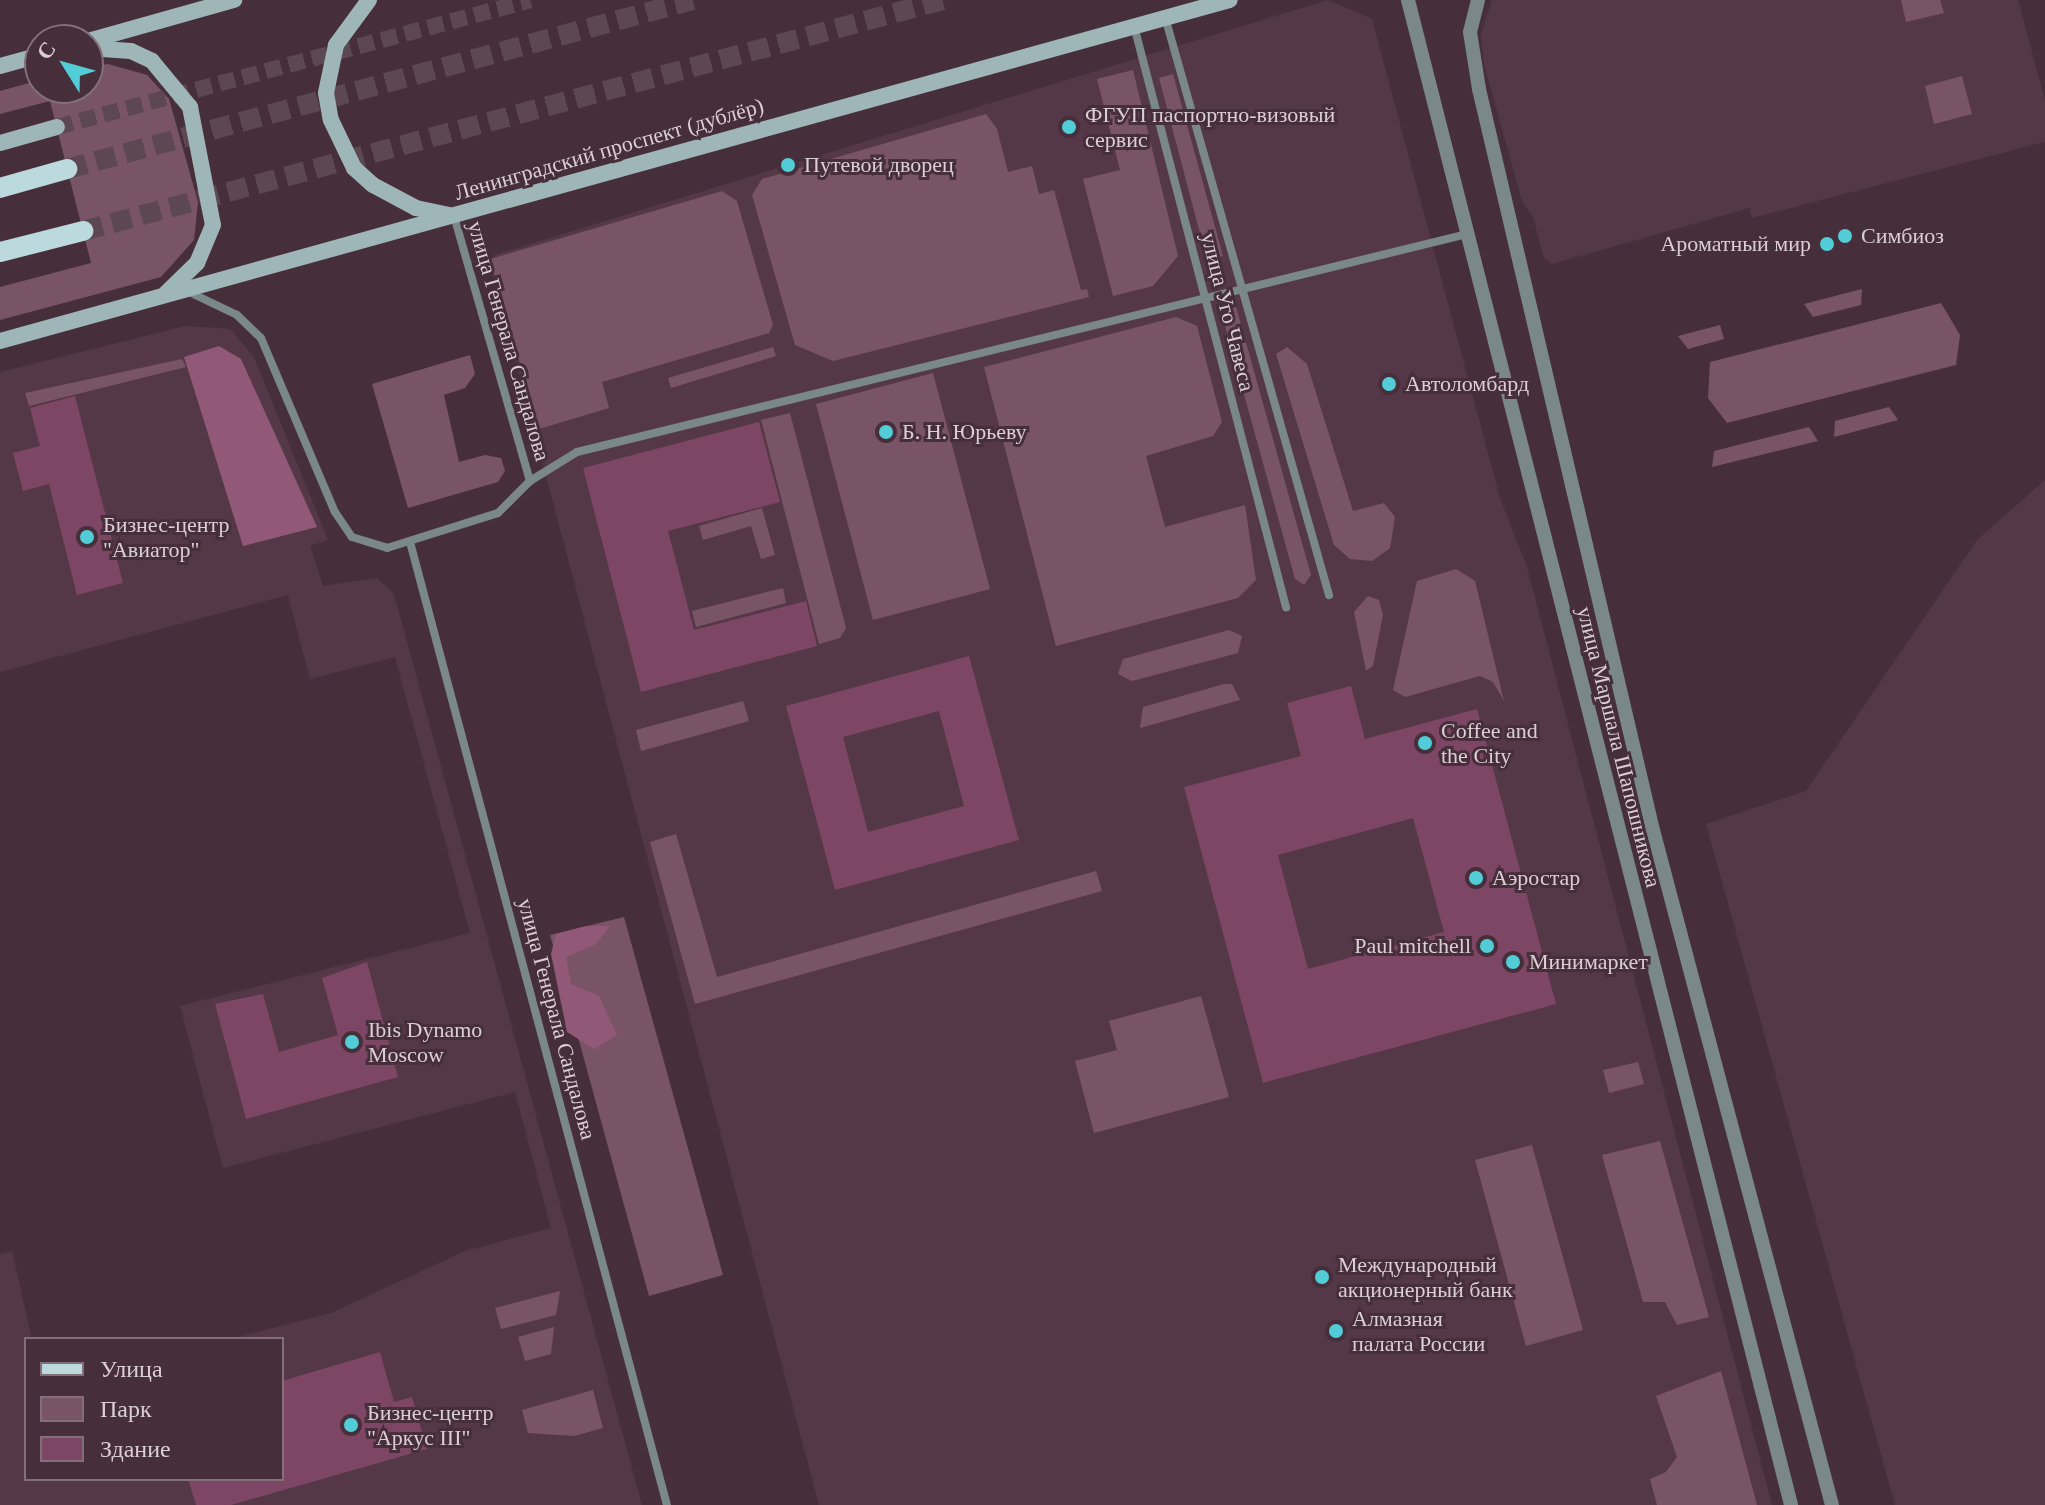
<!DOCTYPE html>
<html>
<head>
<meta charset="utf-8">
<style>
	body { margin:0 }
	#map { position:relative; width:2045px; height:1505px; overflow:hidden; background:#462f3b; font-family:"Times New Roman",serif }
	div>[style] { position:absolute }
	.built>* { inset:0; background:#553847 }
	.green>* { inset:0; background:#795467 }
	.forest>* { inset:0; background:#925878 }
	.building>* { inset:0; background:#7e4665 }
	.secondary-tunnel>* { height:16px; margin-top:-8px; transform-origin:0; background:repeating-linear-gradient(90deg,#5c4752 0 16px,transparent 0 24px) }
	.primary-tunnel>* { height:20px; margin-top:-10px; transform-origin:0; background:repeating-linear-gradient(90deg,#5c4752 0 20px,transparent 0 30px) }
	.minor>* { height:8px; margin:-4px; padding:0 4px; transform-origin:4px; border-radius:4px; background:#7a888a }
	.tertiary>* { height:14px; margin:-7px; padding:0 7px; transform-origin:7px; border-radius:7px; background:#7a888a }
	.secondary>* { height:16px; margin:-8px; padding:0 8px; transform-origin:8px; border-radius:8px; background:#9fb6b8 }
	.primary>* { height:20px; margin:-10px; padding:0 10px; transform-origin:10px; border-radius:10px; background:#bcdadd }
	.dots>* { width:22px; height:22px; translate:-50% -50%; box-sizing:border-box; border:4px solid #462f3b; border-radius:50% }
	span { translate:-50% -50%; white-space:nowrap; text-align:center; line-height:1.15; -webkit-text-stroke:6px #462f3b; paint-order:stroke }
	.poi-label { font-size:22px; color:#dcced5 }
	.left { translate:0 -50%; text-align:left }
	.right { translate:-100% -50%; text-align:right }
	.street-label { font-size:22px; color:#dcced5 }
	.legend { position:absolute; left:24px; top:1337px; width:260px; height:144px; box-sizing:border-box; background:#462f3b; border:2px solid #826f79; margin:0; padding:10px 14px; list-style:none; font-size:24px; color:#dcced5 }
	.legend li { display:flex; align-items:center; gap:16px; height:40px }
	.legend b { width:40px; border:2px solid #826f79 }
	.north { position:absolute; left:24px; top:24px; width:80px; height:80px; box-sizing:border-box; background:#462f3b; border:2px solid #826f79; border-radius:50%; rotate:307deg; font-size:22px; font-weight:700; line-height:32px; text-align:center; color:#dcced5 }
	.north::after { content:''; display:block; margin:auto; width:28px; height:36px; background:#52ccd6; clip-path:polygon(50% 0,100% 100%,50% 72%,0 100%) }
</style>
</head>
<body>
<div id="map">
	<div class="built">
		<div style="clip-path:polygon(1328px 0,1372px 19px,1500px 498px,1527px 567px,1772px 1505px,819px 1505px,490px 265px,494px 255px)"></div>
		<div style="clip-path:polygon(1492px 0,2018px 0,2045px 101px,2045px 142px,1752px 218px,1749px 208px,1552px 264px,1544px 258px,1533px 217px,1522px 201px,1484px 64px,1481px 34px)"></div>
		<div style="clip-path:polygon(186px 326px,230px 329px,254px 357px,328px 540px,310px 546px,323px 586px,377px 578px,394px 594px,642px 1505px,0 1505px,0 1254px,12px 1251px,32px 1339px,26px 1339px,26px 1479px,282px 1479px,282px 1339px,231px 1339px,331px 1313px,465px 1251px,551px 1228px,515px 1092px,223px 1168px,180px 1006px,470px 933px,395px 657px,310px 679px,288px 595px,0 672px,0 372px)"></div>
		<div style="clip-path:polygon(2045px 480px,2045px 1505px,1895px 1505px,1706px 824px,1806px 791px,1977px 540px)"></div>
	</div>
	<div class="green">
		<div style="clip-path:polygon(1901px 0,1940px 0,1944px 13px,1906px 22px)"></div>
		<div style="clip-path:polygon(108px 64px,147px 75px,169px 99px,198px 202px,194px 240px,161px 277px,0 320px,0 287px,91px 263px,50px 101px,0 114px,0 91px,40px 80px,40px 88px,88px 88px,88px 67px)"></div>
		<div style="clip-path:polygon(1133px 70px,1178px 256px,1153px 286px,1113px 296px,1083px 179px,1120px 170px,1097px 79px)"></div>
		<div style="clip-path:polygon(1173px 74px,1223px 256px,1207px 260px,1159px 78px)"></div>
		<div style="clip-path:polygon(1962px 76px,1972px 114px,1934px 124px,1925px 86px)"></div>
		<div style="clip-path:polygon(986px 114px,997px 129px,1008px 172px,1032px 166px,1039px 194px,1054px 190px,1081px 290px,1087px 289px,1089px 297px,833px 361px,795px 345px,752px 195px,762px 179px)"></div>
		<div style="clip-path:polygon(722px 191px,737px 201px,773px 325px,769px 333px,602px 382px,609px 408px,539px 429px,490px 259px)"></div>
		<div style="clip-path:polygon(1862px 289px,1861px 305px,1813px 317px,1804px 304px)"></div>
		<div style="clip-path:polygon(1233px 296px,1311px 575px,1304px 585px,1295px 579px,1218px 300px)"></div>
		<div style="clip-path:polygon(1941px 303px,1960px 335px,1956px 365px,1727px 423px,1708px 398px,1710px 362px)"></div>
		<div style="clip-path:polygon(1176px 317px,1197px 326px,1222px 422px,1213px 436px,1146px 456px,1165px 527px,1245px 505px,1256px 580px,1238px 598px,1056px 646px,984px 367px)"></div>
		<div style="clip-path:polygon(1720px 325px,1724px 339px,1688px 349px,1678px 336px)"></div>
		<div style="clip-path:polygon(773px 347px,776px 356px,671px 388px,668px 378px)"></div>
		<div style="clip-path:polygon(1287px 347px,1307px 364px,1353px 511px,1384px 503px,1395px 517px,1390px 548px,1372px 561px,1350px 559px,1334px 545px,1276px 354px)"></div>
		<div style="clip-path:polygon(470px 355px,475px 374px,465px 388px,444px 395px,459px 462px,485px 455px,501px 458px,505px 471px,498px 482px,408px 508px,372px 384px)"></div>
		<div style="clip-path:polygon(182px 359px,186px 367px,29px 406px,25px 393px)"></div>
		<div style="clip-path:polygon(933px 373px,990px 589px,873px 620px,816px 404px)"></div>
		<div style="clip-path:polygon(1889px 407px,1898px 420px,1834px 437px,1835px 421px)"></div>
		<div style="clip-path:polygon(790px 413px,846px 628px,840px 638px,819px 644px,761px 420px)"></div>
		<div style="clip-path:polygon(1809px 427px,1818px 441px,1712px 467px,1714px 451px)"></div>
		<div style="clip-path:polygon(762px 508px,775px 555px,761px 559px,751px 526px,703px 540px,699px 526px)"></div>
		<div style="clip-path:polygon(1456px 569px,1475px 581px,1504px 701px,1493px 682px,1480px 676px,1405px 697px,1393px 690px,1417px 581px)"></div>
		<div style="clip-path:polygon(783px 588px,786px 603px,696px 627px,692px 611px)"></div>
		<div style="clip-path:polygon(1368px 596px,1379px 600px,1383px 615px,1373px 666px,1366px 671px,1354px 612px)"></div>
		<div style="clip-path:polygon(1229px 630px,1242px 636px,1238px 653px,1132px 681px,1118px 674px,1123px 659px)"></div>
		<div style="clip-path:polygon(1224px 684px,1232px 684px,1240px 700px,1140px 728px,1143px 707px)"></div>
		<div style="clip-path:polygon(743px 701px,749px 721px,641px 751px,636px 730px)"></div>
		<div style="clip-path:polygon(676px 834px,717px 977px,1096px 871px,1102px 891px,695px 1004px,650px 842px)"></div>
		<div style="clip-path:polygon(624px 917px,723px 1275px,649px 1296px,550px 935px)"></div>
		<div style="clip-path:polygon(1201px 996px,1229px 1097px,1094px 1133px,1075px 1061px,1117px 1050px,1109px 1021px)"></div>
		<div style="clip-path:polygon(1638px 1062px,1644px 1084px,1609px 1093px,1603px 1070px)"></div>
		<div style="clip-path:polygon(1660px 1141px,1709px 1317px,1677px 1325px,1665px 1302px,1643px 1302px,1602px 1155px)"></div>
		<div style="clip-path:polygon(1532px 1145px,1583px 1330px,1526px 1346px,1475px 1160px)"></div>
		<div style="clip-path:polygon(560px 1291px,556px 1315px,501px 1329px,495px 1308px)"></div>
		<div style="clip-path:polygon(554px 1327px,551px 1354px,525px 1361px,518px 1337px)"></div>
		<div style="clip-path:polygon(1721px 1371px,1757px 1505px,1657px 1505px,1650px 1479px,1666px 1472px,1677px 1457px,1656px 1396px)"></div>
		<div style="clip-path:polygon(593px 1390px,603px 1428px,574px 1436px,528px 1433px,522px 1410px)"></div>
	</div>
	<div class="forest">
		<div style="clip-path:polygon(219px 346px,241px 359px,317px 527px,243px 546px,184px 357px)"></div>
		<div style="clip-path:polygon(586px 926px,610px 926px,596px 944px,566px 957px,571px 984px,599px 996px,617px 1035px,594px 1049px,567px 1032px,551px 954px,556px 934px)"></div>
	</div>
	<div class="building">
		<div style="clip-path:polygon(75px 396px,123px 583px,77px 595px,49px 484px,23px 491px,13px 453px,40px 446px,30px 408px)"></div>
		<div style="clip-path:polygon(759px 422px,780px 502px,668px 531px,694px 630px,806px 601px,817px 646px,641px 692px,583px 468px)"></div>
		<div style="clip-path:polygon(evenodd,969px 656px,1019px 840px,835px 890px,786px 706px,969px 656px,939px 711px,964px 806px,868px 832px,843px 737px,939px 711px)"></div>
		<div style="clip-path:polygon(evenodd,1351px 686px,1365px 739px,1477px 709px,1556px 1004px,1263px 1083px,1184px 787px,1301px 756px,1287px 703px,1351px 686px,1413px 818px,1444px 932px,1308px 969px,1278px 855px,1413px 818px)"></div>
		<div style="clip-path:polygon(367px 962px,398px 1077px,246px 1119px,215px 1004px,263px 994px,279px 1052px,338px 1035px,322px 978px)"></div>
		<div style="clip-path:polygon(380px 1352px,394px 1402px,412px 1397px,427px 1449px,231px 1505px,196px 1505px,188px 1479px,282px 1479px,282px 1381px)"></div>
	</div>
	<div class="secondary-tunnel">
		<div style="left:57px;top:127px;width:490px;rotate:-15deg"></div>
	</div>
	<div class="primary-tunnel">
		<div style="left:67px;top:169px;width:648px;rotate:-15.11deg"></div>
		<div style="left:83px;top:231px;width:890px;rotate:-15.04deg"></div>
	</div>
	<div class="minor">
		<div style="left:1165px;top:17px;width:601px;rotate:74.16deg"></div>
		<div style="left:1134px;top:26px;width:601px;rotate:75.34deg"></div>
		<div style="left:454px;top:216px;width:276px;rotate:74deg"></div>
		<div style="left:187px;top:291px;width:55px;rotate:25.6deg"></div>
		<div style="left:237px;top:315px;width:33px;rotate:44deg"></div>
		<div style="left:261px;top:338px;width:189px;rotate:67deg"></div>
		<div style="left:335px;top:512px;width:30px;rotate:56deg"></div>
		<div style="left:352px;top:537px;width:37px;rotate:17deg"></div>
		<div style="left:387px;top:548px;width:116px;rotate:-17.5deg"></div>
		<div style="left:498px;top:513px;width:45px;rotate:-45deg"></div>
		<div style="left:530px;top:481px;width:55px;rotate:-31.7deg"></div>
		<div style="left:577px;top:452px;width:916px;rotate:-13.76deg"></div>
		<div style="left:410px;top:542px;width:997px;rotate:75.06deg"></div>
	</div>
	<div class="tertiary">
		<div style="left:1408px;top:0;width:1553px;rotate:75.72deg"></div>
		<div style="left:1478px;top:0;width:33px;rotate:104deg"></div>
		<div style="left:1470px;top:32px;width:58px;rotate:81deg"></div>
		<div style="left:1479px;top:89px;width:761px;rotate:76.79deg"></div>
		<div style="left:1653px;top:830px;width:698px;rotate:75.15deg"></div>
	</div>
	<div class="secondary">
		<div style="left:369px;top:0;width:56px;rotate:126.3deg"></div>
		<div style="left:336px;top:45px;width:49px;rotate:101.8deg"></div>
		<div style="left:326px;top:93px;width:27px;rotate:80deg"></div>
		<div style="left:331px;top:120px;width:53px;rotate:64.4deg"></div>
		<div style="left:354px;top:168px;width:25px;rotate:42deg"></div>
		<div style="left:373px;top:185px;width:49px;rotate:28.1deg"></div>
		<div style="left:416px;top:208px;width:34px;rotate:12deg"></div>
		<div style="left:88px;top:41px;width:152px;rotate:-15.7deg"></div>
		<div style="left:88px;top:48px;width:43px;rotate:4deg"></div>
		<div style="left:131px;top:51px;width:23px;rotate:25deg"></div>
		<div style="left:152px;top:61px;width:60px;rotate:50.4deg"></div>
		<div style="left:190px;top:107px;width:120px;rotate:79deg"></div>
		<div style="left:213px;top:225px;width:41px;rotate:112.8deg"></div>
		<div style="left:197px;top:263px;width:43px;rotate:135.9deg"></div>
		<div style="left:0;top:66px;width:41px;rotate:-15.4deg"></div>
		<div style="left:0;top:143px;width:59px;rotate:-15.7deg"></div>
		<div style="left:0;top:341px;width:1276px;rotate:-15.5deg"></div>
	</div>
	<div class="primary">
		<div style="left:0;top:188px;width:70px;rotate:-15.8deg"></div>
		<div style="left:0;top:252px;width:86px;rotate:-14.2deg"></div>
	</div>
	<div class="dots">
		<div style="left:1069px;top:127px;background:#52ccd6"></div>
		<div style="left:788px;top:165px;background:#52ccd6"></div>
		<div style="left:1845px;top:236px;background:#52ccd6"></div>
		<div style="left:1827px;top:244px;background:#52ccd6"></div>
		<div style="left:1389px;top:384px;background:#52ccd6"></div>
		<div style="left:886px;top:432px;background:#52ccd6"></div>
		<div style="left:87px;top:537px;background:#52ccd6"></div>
		<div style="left:1425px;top:743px;background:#52ccd6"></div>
		<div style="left:1476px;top:878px;background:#52ccd6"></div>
		<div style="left:1487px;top:946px;background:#52ccd6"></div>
		<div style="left:1513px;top:962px;background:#52ccd6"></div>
		<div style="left:352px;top:1042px;background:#52ccd6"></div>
		<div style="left:1322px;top:1277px;background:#52ccd6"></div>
		<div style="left:1336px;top:1331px;background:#52ccd6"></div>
		<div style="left:351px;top:1425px;background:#52ccd6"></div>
	</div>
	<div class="poi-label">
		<span class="left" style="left:1085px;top:127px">ФГУП паспортно-визовый<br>сервис</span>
		<span class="left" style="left:804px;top:165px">Путевой дворец</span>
		<span class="left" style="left:1861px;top:236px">Симбиоз</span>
		<span class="right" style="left:1811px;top:244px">Ароматный мир</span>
		<span class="left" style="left:1405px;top:384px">Автоломбард</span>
		<span class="left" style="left:902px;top:432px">Б. Н. Юрьеву</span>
		<span class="left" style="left:103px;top:537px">Бизнес-центр<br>"Авиатор"</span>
		<span class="left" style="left:1441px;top:743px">Coffee and<br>the City</span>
		<span class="left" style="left:1492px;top:878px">Аэростар</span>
		<span class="right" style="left:1471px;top:946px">Paul mitchell</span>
		<span class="left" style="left:1529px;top:962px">Минимаркет</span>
		<span class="left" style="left:368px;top:1042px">Ibis Dynamo<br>Moscow</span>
		<span class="left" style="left:1338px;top:1277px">Международный<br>акционерный банк</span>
		<span class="left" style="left:1352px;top:1331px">Алмазная<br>палата России</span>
		<span class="left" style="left:367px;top:1425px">Бизнес-центр<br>"Аркус III"</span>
	</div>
	<div class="street-label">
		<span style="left:609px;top:149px;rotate:-16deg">Ленинградский проспект (дублёр)</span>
		<span style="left:1228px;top:312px;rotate:76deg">улица Уго Чавеса</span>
		<span style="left:509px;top:341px;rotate:74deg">улица Генерала Сандалова</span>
		<span style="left:1619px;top:747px;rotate:76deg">улица Маршала Шапошникова</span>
		<span style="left:557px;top:1019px;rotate:75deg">улица Генерала Сандалова</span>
	</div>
	<ul class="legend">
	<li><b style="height:10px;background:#bcdadd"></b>Улица</li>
	<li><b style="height:22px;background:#795467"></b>Парк</li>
	<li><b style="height:22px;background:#7e4665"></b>Здание</li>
	</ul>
	<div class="north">С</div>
</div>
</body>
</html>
